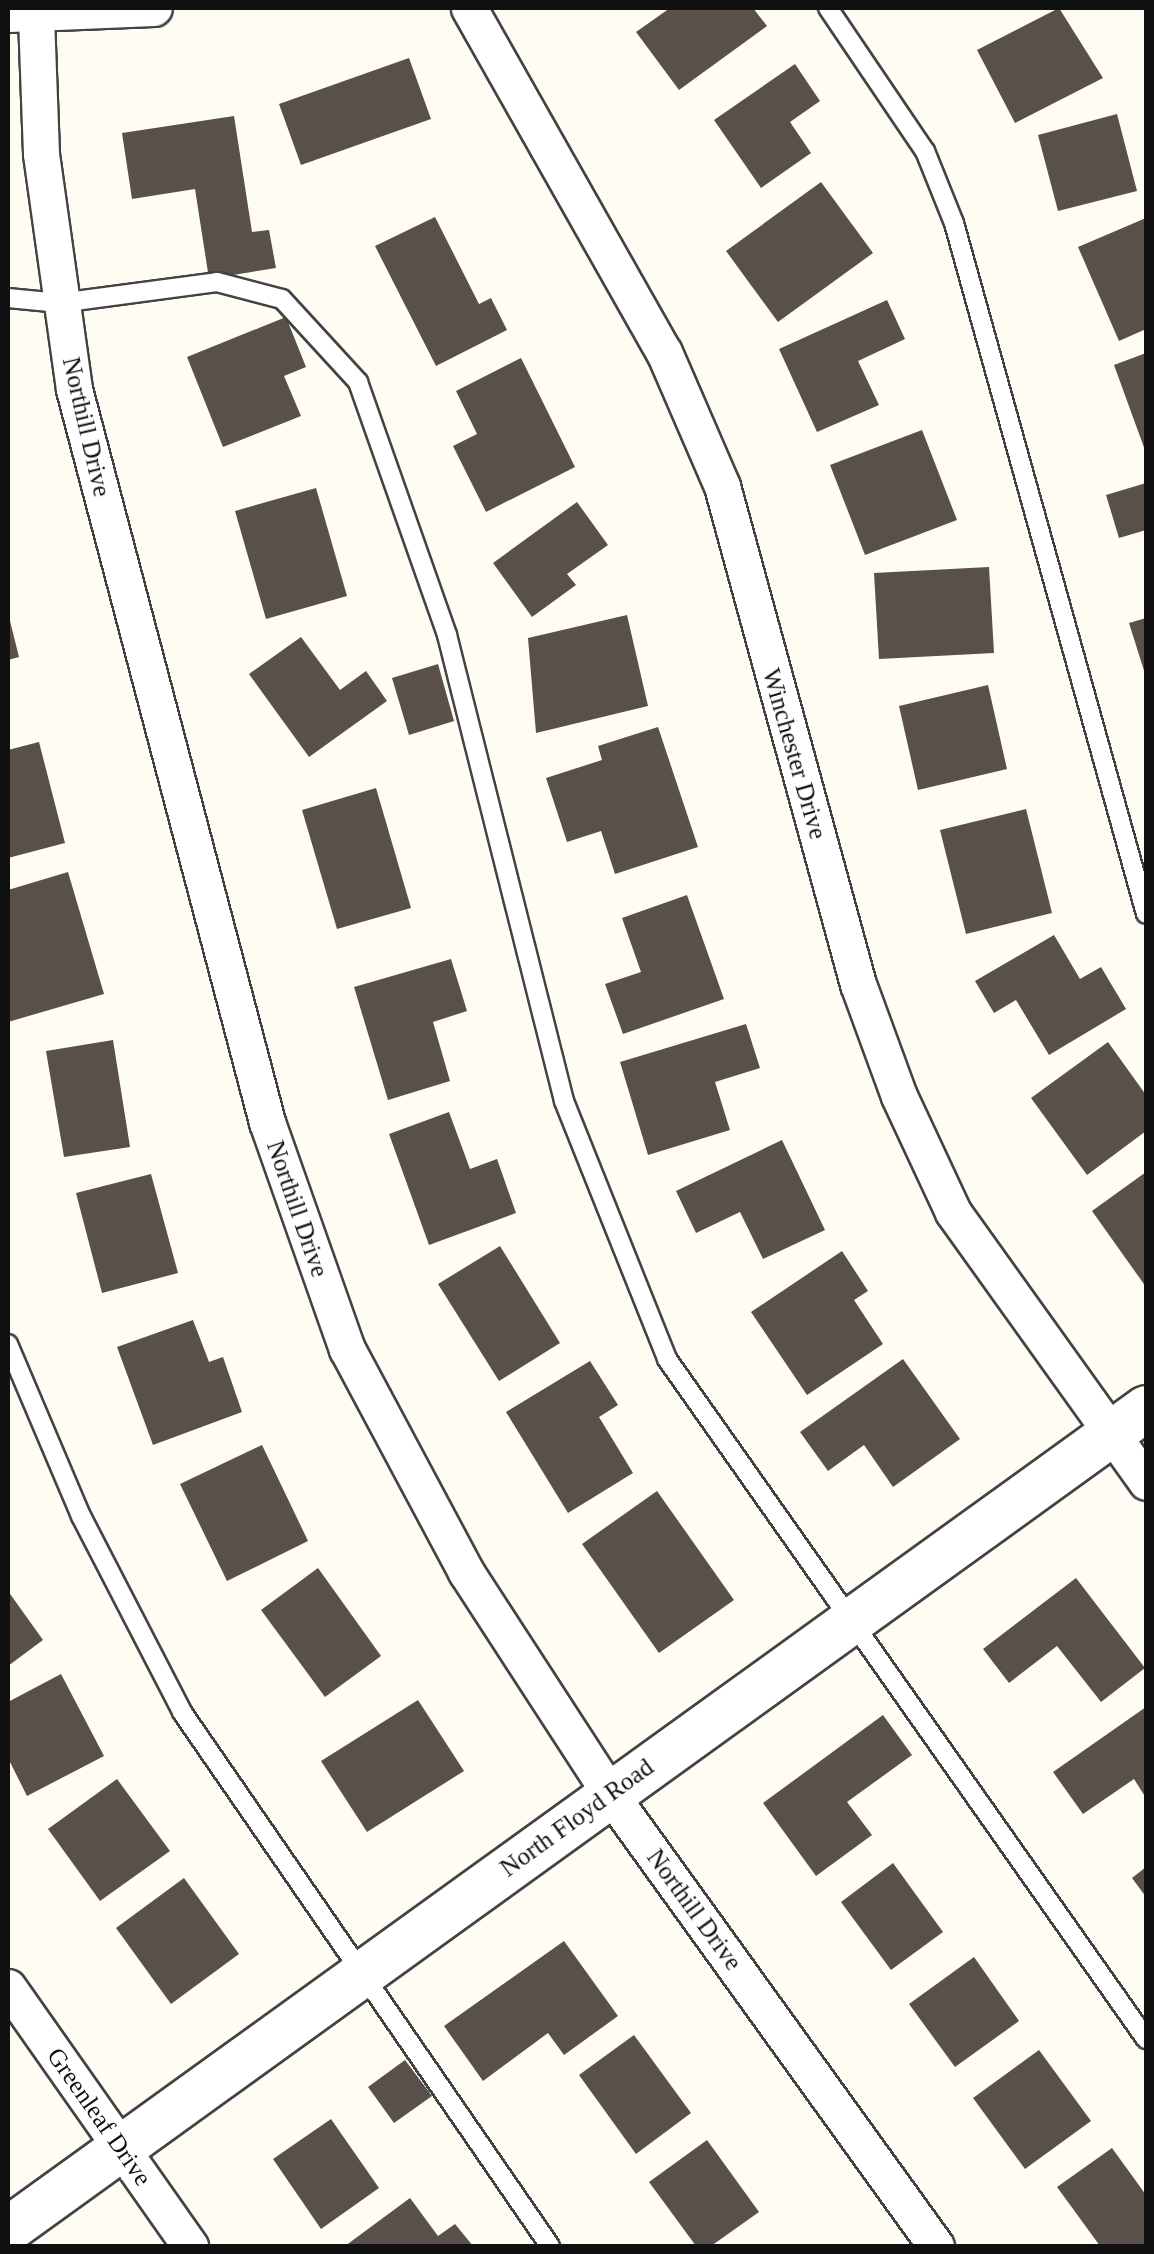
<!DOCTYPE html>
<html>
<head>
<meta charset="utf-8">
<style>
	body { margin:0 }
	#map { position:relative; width:1154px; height:2254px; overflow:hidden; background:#fffcf3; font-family:"Times New Roman",serif }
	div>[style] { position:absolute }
	.building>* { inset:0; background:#59504c }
	.roads { filter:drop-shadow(2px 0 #434343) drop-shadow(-2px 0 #434343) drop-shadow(0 2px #434343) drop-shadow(0 -2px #434343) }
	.service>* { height:18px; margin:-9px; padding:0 9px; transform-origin:9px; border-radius:9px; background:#fff }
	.minor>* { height:35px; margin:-17.5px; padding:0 17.5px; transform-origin:17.5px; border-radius:17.5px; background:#fff }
	.tertiary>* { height:45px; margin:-22.5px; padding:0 22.5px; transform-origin:22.5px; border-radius:22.5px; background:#fff }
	span { translate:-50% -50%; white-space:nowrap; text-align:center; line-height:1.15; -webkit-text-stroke:10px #fff; paint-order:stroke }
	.street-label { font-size:25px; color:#101010 }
	.frame { position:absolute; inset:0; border:10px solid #101010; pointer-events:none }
</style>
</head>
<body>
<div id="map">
	<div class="building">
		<div style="clip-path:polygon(670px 8px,753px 8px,767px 26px,679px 90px,636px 32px)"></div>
		<div style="clip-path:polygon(1059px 8px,1103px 78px,1015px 123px,977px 50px)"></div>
		<div style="clip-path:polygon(409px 58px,431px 119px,301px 165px,279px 104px)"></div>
		<div style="clip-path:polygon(795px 64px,820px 101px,790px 122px,811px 153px,761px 188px,714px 120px)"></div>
		<div style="clip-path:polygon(1117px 114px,1137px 191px,1058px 211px,1038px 135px)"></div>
		<div style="clip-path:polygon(234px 116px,252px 232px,269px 230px,276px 268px,209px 279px,195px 189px,132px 199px,122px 133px)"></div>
		<div style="clip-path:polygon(821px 182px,873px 253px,778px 322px,726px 251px)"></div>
		<div style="clip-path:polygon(435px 217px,479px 304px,491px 298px,507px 330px,436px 366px,375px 246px)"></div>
		<div style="clip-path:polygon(1146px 218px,1146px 329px,1119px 341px,1078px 247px)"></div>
		<div style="clip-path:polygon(887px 300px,905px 339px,858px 361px,879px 405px,817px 432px,779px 349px)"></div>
		<div style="clip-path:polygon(286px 317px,306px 367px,284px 376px,301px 416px,223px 447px,187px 357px)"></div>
		<div style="clip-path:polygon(1146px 353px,1146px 453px,1114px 365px)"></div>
		<div style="clip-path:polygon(521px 358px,575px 467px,486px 512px,453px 446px,477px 434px,456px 391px)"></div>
		<div style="clip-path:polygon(922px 430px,957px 520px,865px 555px,830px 465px)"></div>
		<div style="clip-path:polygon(1146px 483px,1146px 530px,1119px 538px,1106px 495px)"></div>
		<div style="clip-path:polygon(316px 488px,347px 596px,266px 619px,235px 511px)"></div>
		<div style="clip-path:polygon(577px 502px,608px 545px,567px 574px,576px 585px,532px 617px,493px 563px)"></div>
		<div style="clip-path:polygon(989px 567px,994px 653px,879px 659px,874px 573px)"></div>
		<div style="clip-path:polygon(8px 613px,19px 657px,8px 660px)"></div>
		<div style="clip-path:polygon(627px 615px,648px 706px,536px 733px,528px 638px)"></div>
		<div style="clip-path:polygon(1146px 618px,1146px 677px,1129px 623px)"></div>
		<div style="clip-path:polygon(301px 637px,340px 690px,366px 671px,387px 701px,309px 757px,249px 674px)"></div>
		<div style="clip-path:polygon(438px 664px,454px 721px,409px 735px,392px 678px)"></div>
		<div style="clip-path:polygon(988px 685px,1007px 769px,918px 790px,899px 706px)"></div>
		<div style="clip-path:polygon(658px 727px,698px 847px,615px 874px,601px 831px,567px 842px,546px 778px,602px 760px,598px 746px)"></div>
		<div style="clip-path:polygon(39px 742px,65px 843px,8px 858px,8px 750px)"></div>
		<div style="clip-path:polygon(376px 788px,411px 908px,337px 929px,302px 810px)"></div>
		<div style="clip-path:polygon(1026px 809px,1052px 913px,966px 934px,940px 830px)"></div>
		<div style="clip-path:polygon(68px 872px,104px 994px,8px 1022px,8px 890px)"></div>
		<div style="clip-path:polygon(687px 895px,724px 999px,623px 1034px,605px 984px,641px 972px,622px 918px)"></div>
		<div style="clip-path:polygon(1054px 935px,1080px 979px,1101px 967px,1126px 1009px,1049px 1055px,1016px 1000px,994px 1013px,975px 981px)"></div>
		<div style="clip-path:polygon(451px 959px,467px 1011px,433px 1022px,450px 1081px,388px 1100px,354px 987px)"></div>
		<div style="clip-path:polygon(746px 1024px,760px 1068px,715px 1082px,730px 1130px,648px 1155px,620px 1062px)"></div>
		<div style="clip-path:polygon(113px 1040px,130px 1147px,64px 1157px,46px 1051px)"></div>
		<div style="clip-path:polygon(1108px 1042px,1146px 1095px,1146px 1131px,1087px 1175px,1031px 1098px)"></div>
		<div style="clip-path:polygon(449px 1112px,470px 1169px,497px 1159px,516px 1213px,429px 1245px,389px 1134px)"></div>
		<div style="clip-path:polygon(782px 1140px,825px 1230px,763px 1259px,740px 1212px,696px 1233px,676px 1191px)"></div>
		<div style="clip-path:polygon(1146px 1172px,1146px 1287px,1092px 1211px)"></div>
		<div style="clip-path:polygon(151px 1174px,178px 1273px,102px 1293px,76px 1193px)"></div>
		<div style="clip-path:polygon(500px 1246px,560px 1343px,499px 1381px,438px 1284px)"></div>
		<div style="clip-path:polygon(842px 1251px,868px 1291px,854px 1300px,883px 1344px,807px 1395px,751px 1312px)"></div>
		<div style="clip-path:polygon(193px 1320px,209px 1362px,223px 1357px,242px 1412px,153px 1445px,117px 1347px)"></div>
		<div style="clip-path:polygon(903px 1359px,960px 1439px,893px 1487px,864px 1445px,828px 1471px,800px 1432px)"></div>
		<div style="clip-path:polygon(590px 1361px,618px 1405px,599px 1417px,633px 1473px,568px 1513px,506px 1412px)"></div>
		<div style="clip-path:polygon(262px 1445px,308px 1541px,227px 1581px,180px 1484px)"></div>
		<div style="clip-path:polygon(657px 1491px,734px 1600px,659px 1653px,582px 1544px)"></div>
		<div style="clip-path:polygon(318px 1568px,381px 1656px,325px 1697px,261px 1610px)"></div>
		<div style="clip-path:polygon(1076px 1578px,1145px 1668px,1101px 1702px,1057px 1646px,1009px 1683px,983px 1649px)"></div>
		<div style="clip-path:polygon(8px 1591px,43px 1640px,8px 1666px)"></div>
		<div style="clip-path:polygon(61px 1674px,104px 1756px,27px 1796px,8px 1758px,8px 1702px)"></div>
		<div style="clip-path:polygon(418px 1700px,464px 1771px,367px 1832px,321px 1761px)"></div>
		<div style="clip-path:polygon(1146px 1707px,1146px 1798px,1134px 1779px,1083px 1814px,1053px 1772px)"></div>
		<div style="clip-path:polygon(883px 1715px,912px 1755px,847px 1802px,872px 1835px,816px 1876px,763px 1803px)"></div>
		<div style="clip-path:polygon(117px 1779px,170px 1851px,100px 1901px,48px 1829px)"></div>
		<div style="clip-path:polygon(893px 1863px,943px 1932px,891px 1970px,841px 1902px)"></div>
		<div style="clip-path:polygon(1146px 1867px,1146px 1897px,1132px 1878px)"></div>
		<div style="clip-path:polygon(184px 1878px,239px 1954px,171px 2004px,116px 1928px)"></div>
		<div style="clip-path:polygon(564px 1941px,618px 2016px,564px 2055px,548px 2033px,483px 2081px,444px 2026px)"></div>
		<div style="clip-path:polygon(974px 1957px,1019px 2021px,955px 2067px,909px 2004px)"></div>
		<div style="clip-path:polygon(634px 2035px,691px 2113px,636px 2154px,579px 2075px)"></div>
		<div style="clip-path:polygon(1039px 2050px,1091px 2121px,1025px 2169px,973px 2098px)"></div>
		<div style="clip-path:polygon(405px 2060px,432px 2096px,394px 2123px,368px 2087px)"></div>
		<div style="clip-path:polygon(331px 2119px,379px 2188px,321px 2229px,273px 2159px)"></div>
		<div style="clip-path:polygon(707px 2140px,759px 2212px,711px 2246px,696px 2246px,649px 2182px)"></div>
		<div style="clip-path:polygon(1112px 2148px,1146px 2195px,1146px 2246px,1100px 2246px,1057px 2187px)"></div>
		<div style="clip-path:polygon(410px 2198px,438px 2236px,455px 2224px,473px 2246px,345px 2246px)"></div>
	</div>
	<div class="roads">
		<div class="service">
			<div style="left:828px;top:8px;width:173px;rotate:55.9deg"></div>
			<div style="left:925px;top:151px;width:78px;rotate:68.1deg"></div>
			<div style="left:954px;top:223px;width:717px;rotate:74.47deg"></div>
			<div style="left:8px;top:298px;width:52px;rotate:5.5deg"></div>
			<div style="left:60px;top:303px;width:158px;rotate:-7.6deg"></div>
			<div style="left:217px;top:282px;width:67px;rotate:14.7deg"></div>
			<div style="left:282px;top:299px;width:113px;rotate:47.5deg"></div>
			<div style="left:358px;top:382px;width:268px;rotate:70.6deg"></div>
			<div style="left:447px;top:635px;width:480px;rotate:75.9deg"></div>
			<div style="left:564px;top:1101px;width:278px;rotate:68.2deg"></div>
			<div style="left:667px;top:1359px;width:832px;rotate:54.84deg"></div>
			<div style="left:8px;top:1344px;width:187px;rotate:67deg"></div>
			<div style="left:81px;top:1516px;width:220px;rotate:62.7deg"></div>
			<div style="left:182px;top:1712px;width:649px;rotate:55.43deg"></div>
		</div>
		<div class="minor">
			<div style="left:469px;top:8px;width:395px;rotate:60.5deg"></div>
			<div style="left:664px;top:352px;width:146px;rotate:66.6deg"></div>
			<div style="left:722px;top:486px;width:516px;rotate:74.73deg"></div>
			<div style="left:858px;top:984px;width:119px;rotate:69.9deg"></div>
			<div style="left:899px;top:1096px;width:128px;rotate:65deg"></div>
			<div style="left:953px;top:1212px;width:332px;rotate:54.4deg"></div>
			<div style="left:8px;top:14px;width:146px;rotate:-2.4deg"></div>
			<div style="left:36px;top:17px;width:137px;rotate:87.9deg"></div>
			<div style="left:41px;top:154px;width:237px;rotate:82deg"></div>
			<div style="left:74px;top:389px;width:758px;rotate:75.25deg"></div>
			<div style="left:267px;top:1122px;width:241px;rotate:70.6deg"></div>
			<div style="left:347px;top:1349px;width:253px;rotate:61.9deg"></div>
			<div style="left:466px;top:1572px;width:265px;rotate:57deg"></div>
			<div style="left:610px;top:1794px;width:557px;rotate:54.2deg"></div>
			<div style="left:8px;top:1987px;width:317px;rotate:54.9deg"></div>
		</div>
		<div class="tertiary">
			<div style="left:8px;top:2229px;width:1403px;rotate:-35.81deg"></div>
		</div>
	</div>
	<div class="street-label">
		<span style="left:86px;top:427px;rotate:77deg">Northill Drive</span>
		<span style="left:794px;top:754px;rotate:74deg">Winchester Drive</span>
		<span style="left:297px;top:1209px;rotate:71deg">Northill Drive</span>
		<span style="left:577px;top:1818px;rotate:-36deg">North Floyd Road</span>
		<span style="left:694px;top:1910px;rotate:54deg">Northill Drive</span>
		<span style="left:99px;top:2117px;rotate:55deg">Greenleaf Drive</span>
	</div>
	<div class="frame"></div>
</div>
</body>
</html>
